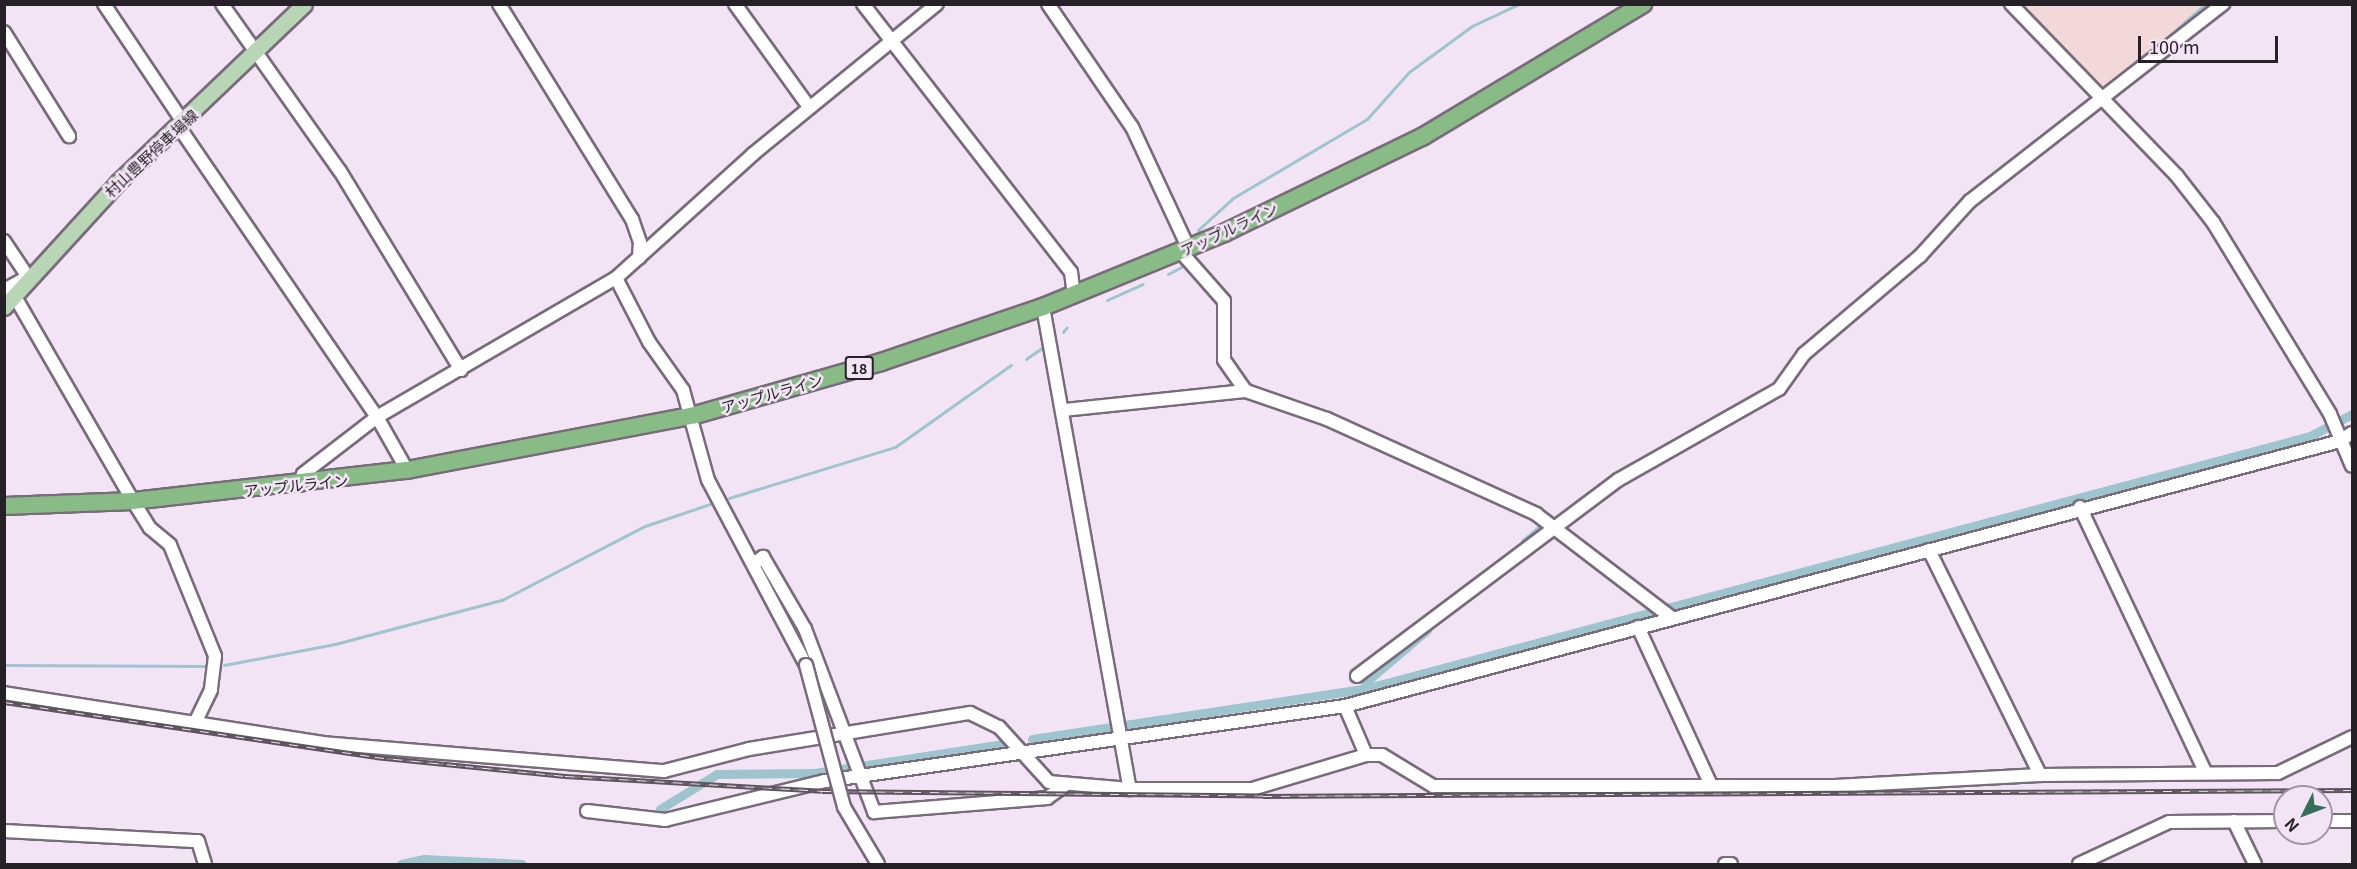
<!DOCTYPE html>
<html>
<head>
<meta charset="utf-8">
<style>
	body { margin:0 }
	#map { position:relative; width:2357px; height:869px; overflow:hidden; background:#f3e4f5; font-family:Georgia,"Noto Sans JP",serif }
	div>[style] { position:absolute }
	.education>* { inset:0; background:#f3d8d9 }
	.stream>* { height:3px; margin:-1.5px; padding:0 1.5px; transform-origin:1.5px; border-radius:1.5px; background:#9ec4cd }
	.canal>* { height:9px; margin:-4.5px; padding:0 4.5px; transform-origin:4.5px; border-radius:4.5px; background:#9ec4cd }
	.roads { filter:drop-shadow(2px 0 #786b7a) drop-shadow(-2px 0 #786b7a) drop-shadow(0 2px #786b7a) drop-shadow(0 -2px #786b7a) }
	.minor>* { height:12px; margin:-6px; padding:0 6px; transform-origin:6px; border-radius:6px; background:#fff }
	.major>* { height:15px; margin:-7.5px; padding:0 7.5px; transform-origin:7.5px; border-radius:7.5px; background:#b8d6b6 }
	.highway>* { height:16px; margin:-8px; padding:0 8px; transform-origin:8px; border-radius:8px; background:#88bb85 }
	.rail>* { height:5px; margin-top:-2.5px; transform-origin:0; background:repeating-linear-gradient(90deg,#f3e4f5 0 9px,#5d545e 0 18px); box-sizing:border-box; border-block:2px solid #5d545e }
	.bridges { filter:drop-shadow(2px 0 #786b7a) drop-shadow(-2px 0 #786b7a) drop-shadow(0 2px #786b7a) drop-shadow(0 -2px #786b7a) }
	.minor-bridge>* { height:12px; margin:-6px; padding:0 6px; transform-origin:6px; border-radius:6px; background:#fff }
	span { translate:-50% -50%; white-space:nowrap; text-align:center; line-height:1.15; -webkit-text-stroke:5px #f3e4f5; paint-order:stroke }
	.shield-label span { padding:2px 4px; background:#f3e4f5; border:2px solid; border-radius:4px; -webkit-text-stroke-width:0 }
	.shield-label { font-size:14px; color:#262027; font-weight:700 }
	.street-label { font-size:15px; color:#262027 }
	.frame { position:absolute; inset:0; border:6px solid #262027; pointer-events:none }
	.north { position:absolute; left:2273px; top:785px; width:60px; height:60px; box-sizing:border-box; background:#f3e4f5; border:2px solid #a196a3; border-radius:50%; rotate:228deg; font-size:16px; font-weight:700; line-height:24px; text-align:center; color:#262027 }
	.north::after { content:''; display:block; margin:auto; width:21px; height:27px; background:#336f5b; clip-path:polygon(50% 0,100% 100%,50% 72%,0 100%) }
	.scale { position:absolute; left:2138px; top:36px; width:140px; height:27px; box-sizing:border-box; border:3px solid #262027; border-top:0; padding-left:8px; font-size:18px; line-height:21px; white-space:nowrap; color:#262027; -webkit-text-stroke:4px #f3e4f5; paint-order:stroke }
</style>
</head>
<body>
<div id="map">
	<div class="education">
		<div style="clip-path:polygon(2025px 5px,2210px 5px,2100px 89px)"></div>
	</div>
	<div class="stream">
		<div style="left:1198px;top:230px;width:47px;rotate:-42.4deg"></div>
		<div style="left:1233px;top:198px;width:156px;rotate:-30.5deg"></div>
		<div style="left:1367px;top:119px;width:63px;rotate:-48.2deg"></div>
		<div style="left:1409px;top:72px;width:78px;rotate:-36.1deg"></div>
		<div style="left:1472px;top:26px;width:52px;rotate:-25.1deg"></div>
		<div style="left:1168px;top:274px;width:17px;rotate:-28deg"></div>
		<div style="left:1107px;top:300px;width:39px;rotate:-24deg"></div>
		<div style="left:1063px;top:332px;width:6px;rotate:-51deg"></div>
		<div style="left:1026px;top:359px;width:24px;rotate:-35deg"></div>
		<div style="left:729px;top:498px;width:174px;rotate:-17.1deg"></div>
		<div style="left:895px;top:447px;width:142px;rotate:-35.3deg"></div>
		<div style="left:4px;top:665px;width:204px;rotate:0.3deg"></div>
		<div style="left:224px;top:665px;width:113px;rotate:-10.7deg"></div>
		<div style="left:335px;top:644px;width:173px;rotate:-14.8deg"></div>
		<div style="left:502px;top:600px;width:161px;rotate:-27.4deg"></div>
		<div style="left:645px;top:526px;width:69px;rotate:-18.7deg"></div>
	</div>
	<div class="canal">
		<div style="left:2169px;top:40px;width:55px;rotate:-41.3deg"></div>
		<div style="left:1525px;top:542px;width:25px;rotate:-40deg"></div>
		<div style="left:1364px;top:689px;width:9px;rotate:-69deg"></div>
		<div style="left:1367px;top:681px;width:79px;rotate:-40.4deg"></div>
		<div style="left:1032px;top:739px;width:336px;rotate:-8.6deg"></div>
		<div style="left:1364px;top:689px;width:979px;rotate:-14.97deg"></div>
		<div style="left:2310px;top:436px;width:47px;rotate:-27.6deg"></div>
		<div style="left:660px;top:809px;width:67px;rotate:-31.6deg"></div>
		<div style="left:717px;top:774px;width:98px;rotate:-0.6deg"></div>
		<div style="left:815px;top:773px;width:189px;rotate:-8.8deg"></div>
		<div style="left:401px;top:864px;width:24px;rotate:-12deg"></div>
		<div style="left:424px;top:859px;width:98px;rotate:2.9deg"></div>
	</div>
	<div class="roads">
		<div class="minor">
			<div style="left:104px;top:4px;width:142px;rotate:56.2deg"></div>
			<div style="left:222px;top:4px;width:204px;rotate:54.8deg"></div>
			<div style="left:340px;top:171px;width:233px;rotate:58.7deg"></div>
			<div style="left:499px;top:4px;width:253px;rotate:58.3deg"></div>
			<div style="left:632px;top:219px;width:24px;rotate:71deg"></div>
			<div style="left:640px;top:242px;width:16px;rotate:94deg"></div>
			<div style="left:735px;top:4px;width:127px;rotate:54.3deg"></div>
			<div style="left:863px;top:4px;width:339px;rotate:52.2deg"></div>
			<div style="left:1071px;top:272px;width:23px;rotate:83deg"></div>
			<div style="left:1048px;top:4px;width:149px;rotate:55.7deg"></div>
			<div style="left:1132px;top:127px;width:135px;rotate:65deg"></div>
			<div style="left:2011px;top:4px;width:239px;rotate:46deg"></div>
			<div style="left:2177px;top:176px;width:58px;rotate:52deg"></div>
			<div style="left:2213px;top:222px;width:225px;rotate:58.6deg"></div>
			<div style="left:2330px;top:414px;width:56px;rotate:67.1deg"></div>
			<div style="left:4px;top:32px;width:123px;rotate:58deg"></div>
			<div style="left:179px;top:127px;width:351px;rotate:55.7deg"></div>
			<div style="left:377px;top:417px;width:61px;rotate:60.5deg"></div>
			<div style="left:4px;top:241px;width:43px;rotate:56.3deg"></div>
			<div style="left:1181px;top:252px;width:65px;rotate:48.7deg"></div>
			<div style="left:1224px;top:301px;width:59px;rotate:90deg"></div>
			<div style="left:1224px;top:360px;width:38px;rotate:55deg"></div>
			<div style="left:1246px;top:391px;width:86px;rotate:19.1deg"></div>
			<div style="left:1327px;top:419px;width:230px;rotate:24.4deg"></div>
			<div style="left:1536px;top:514px;width:171px;rotate:37.4deg"></div>
			<div style="left:616px;top:278px;width:72px;rotate:62.7deg"></div>
			<div style="left:649px;top:342px;width:59px;rotate:54.7deg"></div>
			<div style="left:683px;top:390px;width:93px;rotate:74.5deg"></div>
			<div style="left:708px;top:480px;width:209px;rotate:62.1deg"></div>
			<div style="left:4px;top:290px;width:26px;rotate:-29deg"></div>
			<div style="left:14px;top:295px;width:238px;rotate:60deg"></div>
			<div style="left:133px;top:501px;width:32px;rotate:58deg"></div>
			<div style="left:150px;top:528px;width:26px;rotate:40deg"></div>
			<div style="left:170px;top:545px;width:120px;rotate:67.9deg"></div>
			<div style="left:215px;top:656px;width:34px;rotate:97deg"></div>
			<div style="left:211px;top:690px;width:37px;rotate:116deg"></div>
			<div style="left:1043px;top:307px;width:490px;rotate:79.8deg"></div>
			<div style="left:1064px;top:410px;width:183px;rotate:-6deg"></div>
			<div style="left:300px;top:485px;width:11px;rotate:-75deg"></div>
			<div style="left:303px;top:474px;width:93px;rotate:-37.6deg"></div>
			<div style="left:377px;top:417px;width:276px;rotate:-30.2deg"></div>
			<div style="left:616px;top:278px;width:185px;rotate:-42.1deg"></div>
			<div style="left:753px;top:154px;width:237px;rotate:-39.2deg"></div>
			<div style="left:2080px;top:507px;width:294px;rotate:64.7deg"></div>
			<div style="left:1929px;top:550px;width:251px;rotate:63.7deg"></div>
			<div style="left:756px;top:562px;width:9px;rotate:-36deg"></div>
			<div style="left:763px;top:557px;width:83px;rotate:59.7deg"></div>
			<div style="left:805px;top:629px;width:196px;rotate:69.3deg"></div>
			<div style="left:874px;top:812px;width:174px;rotate:-4.6deg"></div>
			<div style="left:1047px;top:798px;width:21px;rotate:-35deg"></div>
			<div style="left:1638px;top:627px;width:174px;rotate:65.2deg"></div>
			<div style="left:1357px;top:676px;width:326px;rotate:-36.9deg"></div>
			<div style="left:1618px;top:480px;width:185px;rotate:-29.5deg"></div>
			<div style="left:1779px;top:389px;width:43px;rotate:-54.5deg"></div>
			<div style="left:1804px;top:354px;width:152px;rotate:-40.2deg"></div>
			<div style="left:1920px;top:256px;width:74px;rotate:-47.7deg"></div>
			<div style="left:1970px;top:201px;width:321px;rotate:-37.9deg"></div>
			<div style="left:4px;top:693px;width:322px;rotate:8.9deg"></div>
			<div style="left:322px;top:743px;width:343px;rotate:4.7deg"></div>
			<div style="left:664px;top:771px;width:88px;rotate:-14.5deg"></div>
			<div style="left:749px;top:749px;width:224px;rotate:-9.3deg"></div>
			<div style="left:970px;top:713px;width:32px;rotate:26deg"></div>
			<div style="left:999px;top:727px;width:74px;rotate:47.7deg"></div>
			<div style="left:1049px;top:782px;width:81px;rotate:4.9deg"></div>
			<div style="left:1130px;top:789px;width:122px"></div>
			<div style="left:1252px;top:789px;width:119px;rotate:-16.6deg"></div>
			<div style="left:1366px;top:755px;width:16px"></div>
			<div style="left:1382px;top:755px;width:60px;rotate:31.3deg"></div>
			<div style="left:1433px;top:786px;width:402px"></div>
			<div style="left:1835px;top:786px;width:205px;rotate:-3.1deg"></div>
			<div style="left:2040px;top:775px;width:238px;rotate:-0.5deg"></div>
			<div style="left:2278px;top:773px;width:82px;rotate:-25.9deg"></div>
			<div style="left:1345px;top:706px;width:53px;rotate:66.8deg"></div>
			<div style="left:587px;top:811px;width:79px;rotate:6.6deg"></div>
			<div style="left:665px;top:820px;width:165px;rotate:-13.7deg"></div>
			<div style="left:825px;top:781px;width:525px;rotate:-8.21deg"></div>
			<div style="left:1345px;top:706px;width:1030px;rotate:-14.91deg"></div>
			<div style="left:2340px;top:441px;width:14px;rotate:-34deg"></div>
			<div style="left:2234px;top:821px;width:48px;rotate:64deg"></div>
			<div style="left:2321px;top:821px;width:31px"></div>
			<div style="left:4px;top:831px;width:194px;rotate:3deg"></div>
			<div style="left:198px;top:841px;width:24px;rotate:73deg"></div>
			<div style="left:1725px;top:864px;width:6px"></div>
			<div style="left:2079px;top:864px;width:99px;rotate:-25deg"></div>
			<div style="left:2169px;top:822px;width:116px;rotate:-0.5deg"></div>
		</div>
		<div class="major">
			<div style="left:4px;top:307px;width:169px;rotate:-47.6deg"></div>
			<div style="left:118px;top:182px;width:257px;rotate:-43.7deg"></div>
		</div>
		<div class="highway">
			<div style="left:4px;top:506px;width:129px;rotate:-2.2deg"></div>
			<div style="left:133px;top:501px;width:276px;rotate:-6.5deg"></div>
			<div style="left:407px;top:470px;width:293px;rotate:-10.8deg"></div>
			<div style="left:695px;top:415px;width:193px;rotate:-15.9deg"></div>
			<div style="left:881px;top:362px;width:171px;rotate:-18.8deg"></div>
			<div style="left:1043px;top:307px;width:196px;rotate:-22.2deg"></div>
			<div style="left:1224px;top:233px;width:220px;rotate:-25.9deg"></div>
			<div style="left:1422px;top:137px;width:258px;rotate:-31deg"></div>
		</div>
	</div>
	<div class="rail">
		<div style="left:4px;top:702px;width:375px;rotate:8.4deg"></div>
		<div style="left:375px;top:757px;width:191px;rotate:5.7deg"></div>
		<div style="left:565px;top:776px;width:257px;rotate:3.3deg"></div>
		<div style="left:822px;top:791px;width:441px;rotate:0.6deg"></div>
		<div style="left:1263px;top:796px;width:1089px;rotate:-0.32deg"></div>
	</div>
	<div class="bridges">
		<div class="minor-bridge">
			<div style="left:806px;top:665px;width:147px;rotate:75deg"></div>
			<div style="left:844px;top:807px;width:66px;rotate:59.2deg"></div>
		</div>
	</div>
	<div class="shield-label">
		<span style="left:859px;top:368px">18</span>
	</div>
	<div class="street-label">
		<span style="left:151px;top:153px;rotate:-43deg">村山豊野停車場線</span>
		<span style="left:1229px;top:229px;rotate:-25deg">アップルライン</span>
		<span style="left:772px;top:393px;rotate:-16deg">アップルライン</span>
		<span style="left:296px;top:485px;rotate:-6deg">アップルライン</span>
	</div>
	<div class="frame"></div>
	<div class="north">N</div>
	<div class="scale">100 m</div>
</div>
</body>
</html>
